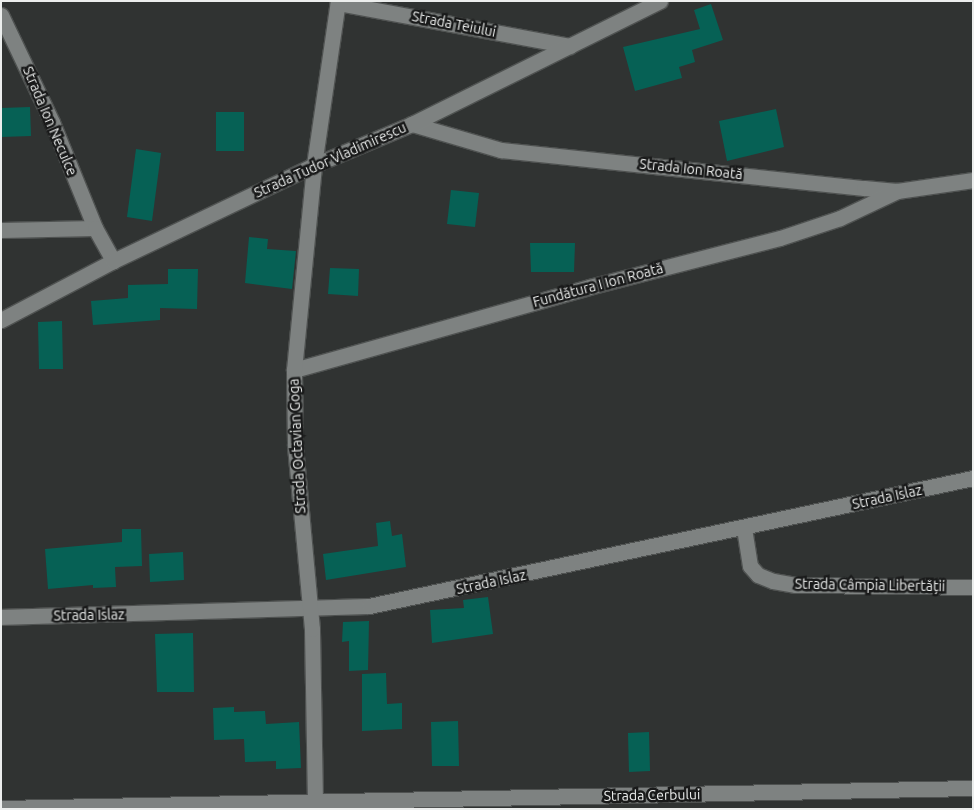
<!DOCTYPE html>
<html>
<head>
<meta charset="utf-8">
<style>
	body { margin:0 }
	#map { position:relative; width:974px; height:810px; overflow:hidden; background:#303332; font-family:Ubuntu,sans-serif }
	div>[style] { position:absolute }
	.building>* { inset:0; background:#066155 }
	.roads { filter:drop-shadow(1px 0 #4f5251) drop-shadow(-1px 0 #4f5251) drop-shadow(0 1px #4f5251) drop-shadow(0 -1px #4f5251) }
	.street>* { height:15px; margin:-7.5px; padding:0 7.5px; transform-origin:7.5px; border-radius:7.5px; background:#7e8281 }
	.secondary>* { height:15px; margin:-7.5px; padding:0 7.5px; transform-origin:7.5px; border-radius:7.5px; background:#7e8281 }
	span { translate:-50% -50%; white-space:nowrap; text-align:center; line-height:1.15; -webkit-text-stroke:5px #191a1a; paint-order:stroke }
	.street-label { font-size:14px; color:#eceeed }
	.frame { position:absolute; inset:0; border:2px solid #eceeed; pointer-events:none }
</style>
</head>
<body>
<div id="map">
	<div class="building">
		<div style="clip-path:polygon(711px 4px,723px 40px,692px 50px,695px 62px,679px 67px,682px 78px,635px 91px,623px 47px,700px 29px,694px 10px)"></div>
		<div style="clip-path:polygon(30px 107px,31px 136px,1px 137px,1px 108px)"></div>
		<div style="clip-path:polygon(776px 109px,784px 147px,727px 161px,719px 121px)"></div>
		<div style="clip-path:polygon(216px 112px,244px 112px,244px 151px,216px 151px)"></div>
		<div style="clip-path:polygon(136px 149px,161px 153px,152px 221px,127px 217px)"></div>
		<div style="clip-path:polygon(451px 190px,479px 193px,475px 227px,447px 224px)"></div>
		<div style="clip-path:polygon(249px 237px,268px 239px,267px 249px,296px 251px,292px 289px,245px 283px)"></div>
		<div style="clip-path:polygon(530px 243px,575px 243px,574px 272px,531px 272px)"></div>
		<div style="clip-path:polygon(330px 268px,359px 269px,358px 296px,328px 294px)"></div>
		<div style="clip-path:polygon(168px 269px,198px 269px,197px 309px,160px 308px,160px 320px,93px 325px,91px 301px,128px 298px,128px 285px,168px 284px)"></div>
		<div style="clip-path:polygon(62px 321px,63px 369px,39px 369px,38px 322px)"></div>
		<div style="clip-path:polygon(390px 521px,392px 536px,402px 534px,406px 567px,326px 580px,323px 554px,378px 546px,376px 523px)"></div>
		<div style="clip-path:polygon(122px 529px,141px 529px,142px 566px,115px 567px,116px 587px,93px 588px,93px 585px,48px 589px,45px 549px,122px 542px)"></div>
		<div style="clip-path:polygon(183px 552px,184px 580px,150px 582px,149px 554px)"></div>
		<div style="clip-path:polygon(488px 597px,493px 634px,432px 643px,430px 610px,464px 608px,463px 600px)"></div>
		<div style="clip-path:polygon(369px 621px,368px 670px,349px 671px,349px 641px,342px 642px,343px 622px)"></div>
		<div style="clip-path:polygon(193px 633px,194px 692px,157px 692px,155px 634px)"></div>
		<div style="clip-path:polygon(386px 673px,387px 704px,402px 703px,402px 729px,362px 731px,362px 674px)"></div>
		<div style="clip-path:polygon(234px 707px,234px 712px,265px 711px,266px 724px,299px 722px,301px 768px,276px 769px,276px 761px,245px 762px,244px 739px,214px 740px,213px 708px)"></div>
		<div style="clip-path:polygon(458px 721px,459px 766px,432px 766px,431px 722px)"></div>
		<div style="clip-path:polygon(649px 732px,650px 771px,629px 772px,628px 733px)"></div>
	</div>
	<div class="roads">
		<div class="street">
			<div style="left:338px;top:3px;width:236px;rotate:10.5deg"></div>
			<div style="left:1px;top:15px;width:119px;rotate:64.5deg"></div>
			<div style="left:52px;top:122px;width:114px;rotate:67.9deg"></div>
			<div style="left:412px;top:124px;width:93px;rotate:16.3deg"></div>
			<div style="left:501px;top:150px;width:365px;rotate:6deg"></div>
			<div style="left:864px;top:188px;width:33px;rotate:5deg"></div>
			<div style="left:897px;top:191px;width:77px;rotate:-8.2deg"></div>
			<div style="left:1px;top:230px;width:94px;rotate:-1.2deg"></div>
			<div style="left:95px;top:228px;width:38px;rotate:61deg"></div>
			<div style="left:1px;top:320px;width:127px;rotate:-27.8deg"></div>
			<div style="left:113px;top:261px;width:223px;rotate:-25.5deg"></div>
			<div style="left:314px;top:165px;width:106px;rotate:-22.7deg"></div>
			<div style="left:412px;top:124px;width:277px;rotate:-26.4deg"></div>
			<div style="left:294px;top:370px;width:306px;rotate:-15.7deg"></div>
			<div style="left:589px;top:287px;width:197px;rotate:-14.4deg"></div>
			<div style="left:780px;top:238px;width:63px;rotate:-18.4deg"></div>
			<div style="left:840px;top:218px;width:63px;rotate:-25.3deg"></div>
			<div style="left:744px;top:528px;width:38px;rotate:81deg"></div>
			<div style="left:750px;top:566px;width:12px;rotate:48deg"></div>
			<div style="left:758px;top:575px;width:16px;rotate:22deg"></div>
			<div style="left:773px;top:581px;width:23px;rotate:10deg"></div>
			<div style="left:796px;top:585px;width:177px;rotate:0.6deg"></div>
			<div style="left:1px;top:617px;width:368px;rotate:-1.7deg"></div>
			<div style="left:369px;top:606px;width:617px;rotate:-11.97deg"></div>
			<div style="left:315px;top:802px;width:173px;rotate:-91deg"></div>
			<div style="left:312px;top:629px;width:186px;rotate:-95.3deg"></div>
			<div style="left:295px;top:444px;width:74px;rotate:-90.8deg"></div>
			<div style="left:294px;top:370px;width:206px;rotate:-84.4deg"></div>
			<div style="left:314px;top:165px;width:166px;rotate:-81.7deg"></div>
		</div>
		<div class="secondary">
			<div style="left:1px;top:808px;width:972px;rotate:-1.18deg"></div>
		</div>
	</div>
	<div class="street-label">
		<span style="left:454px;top:24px;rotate:11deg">Strada Teiului</span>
		<span style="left:50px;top:121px;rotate:67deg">Strada Ion Neculce</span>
		<span style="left:330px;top:160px;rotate:-24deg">Strada Tudor Vladimirescu</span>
		<span style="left:691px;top:169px;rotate:6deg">Strada Ion Roată</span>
		<span style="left:598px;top:285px;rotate:-15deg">Fundătura I Ion Roată</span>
		<span style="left:297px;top:446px;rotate:-93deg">Strada Octavian Goga</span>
		<span style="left:887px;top:497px;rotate:-12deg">Strada Islaz</span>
		<span style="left:491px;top:582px;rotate:-12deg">Strada Islaz</span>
		<span style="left:870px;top:585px;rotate:1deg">Strada Câmpia Libertății</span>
		<span style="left:89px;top:615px;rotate:-1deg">Strada Islaz</span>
		<span style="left:652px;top:795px;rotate:-1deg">Strada Cerbului</span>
	</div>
	<div class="frame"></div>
</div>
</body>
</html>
